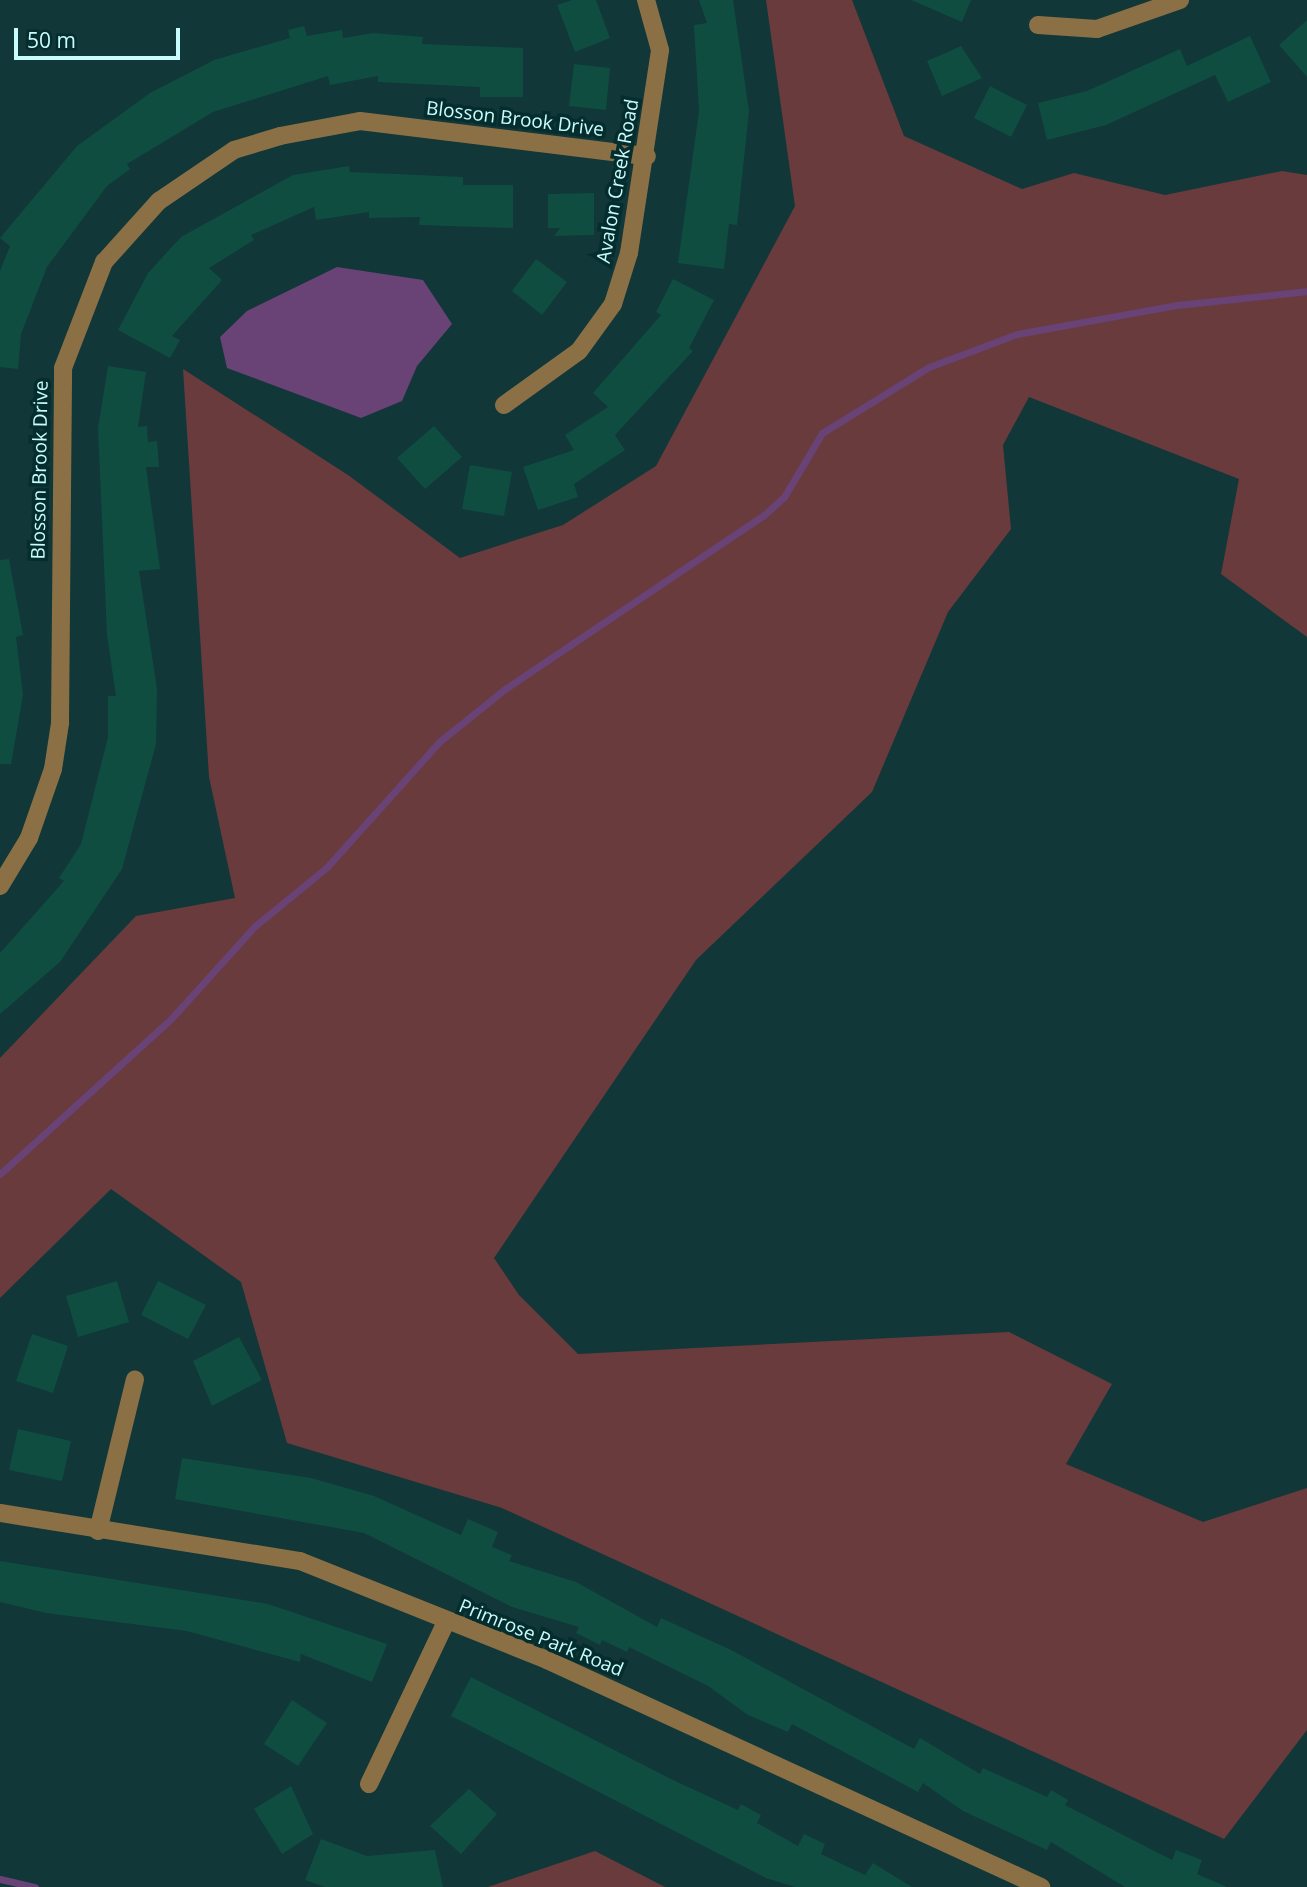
<!DOCTYPE html>
<html>
<head>
<meta charset="utf-8">
<style>
	body { margin:0 }
	#map { position:relative; width:1307px; height:1887px; overflow:hidden; background:#113738; font-family:"Open Sans",sans-serif }
	div>[style] { position:absolute }
	.green>* { inset:0; background:#693b3d }
	.water>* { inset:0; background:#694276 }
	.stream>* { height:7px; margin:-3.5px; padding:0 3.5px; transform-origin:3.5px; border-radius:3.5px; background:#694276 }
	.building>* { inset:0; background:#0f4d41 }
	.minor>* { height:18px; margin:-9px; padding:0 9px; transform-origin:9px; border-radius:9px; background:#8c7045 }
	span { translate:-50% -50%; white-space:nowrap; text-align:center; line-height:1.15; -webkit-text-stroke:7px #052d2e; paint-order:stroke }
	.street-label { font-size:19px; color:#c8fcfd }
	.scale { position:absolute; left:14px; top:28px; width:166px; height:32px; box-sizing:border-box; border:4px solid #c8fcfd; border-top:0; padding-left:9px; font-size:21px; line-height:24px; white-space:nowrap; color:#c8fcfd; -webkit-text-stroke:5px #052d2e; paint-order:stroke }
</style>
</head>
<body>
<div id="map">
	<div class="green">
		<div style="clip-path:polygon(766px 0,852px 0,904px 136px,1022px 189px,1074px 173px,1165px 195px,1282px 171px,1307px 175px,1307px 637px,1221px 574px,1239px 479px,1029px 397px,1003px 445px,1011px 529px,948px 612px,872px 792px,696px 960px,494px 1258px,519px 1295px,578px 1354px,1009px 1332px,1112px 1384px,1066px 1464px,1203px 1522px,1307px 1488px,1307px 1730px,1224px 1839px,502px 1508px,287px 1443px,241px 1282px,111px 1189px,0 1298px,0 1058px,136px 916px,235px 898px,209px 777px,183px 369px,348px 475px,460px 558px,563px 525px,656px 466px,795px 206px)"></div>
		<div style="clip-path:polygon(595px 1851px,665px 1887px,488px 1887px)"></div>
	</div>
	<div class="water">
		<div style="clip-path:polygon(337px 267px,423px 280px,452px 324px,417px 366px,402px 401px,361px 418px,227px 368px,220px 337px,247px 311px)"></div>
	</div>
	<div class="stream">
		<div style="left:0;top:1174px;width:229px;rotate:-42.2deg"></div>
		<div style="left:170px;top:1020px;width:127px;rotate:-47.9deg"></div>
		<div style="left:255px;top:926px;width:93px;rotate:-39.3deg"></div>
		<div style="left:327px;top:867px;width:168px;rotate:-48.1deg"></div>
		<div style="left:439px;top:742px;width:85px;rotate:-38.8deg"></div>
		<div style="left:505px;top:689px;width:312px;rotate:-33.9deg"></div>
		<div style="left:764px;top:515px;width:27px;rotate:-42deg"></div>
		<div style="left:784px;top:497px;width:74px;rotate:-59.3deg"></div>
		<div style="left:822px;top:433px;width:126px;rotate:-31.7deg"></div>
		<div style="left:929px;top:367px;width:94px;rotate:-20.6deg"></div>
		<div style="left:1017px;top:334px;width:163px;rotate:-10.3deg"></div>
		<div style="left:1177px;top:305px;width:131px;rotate:-6.1deg"></div>
		<div style="left:0;top:1879px;width:36px;rotate:13deg"></div>
	</div>
	<div class="building">
		<div style="clip-path:polygon(572px 0,596px 0,610px 38px,575px 52px,557px 5px)"></div>
		<div style="clip-path:polygon(699px 0,733px 0,749px 111px,737px 225px,729px 224px,724px 269px,678px 263px,699px 111px,694px 25px,707px 23px)"></div>
		<div style="clip-path:polygon(911px 0,971px 0,962px 22px)"></div>
		<div style="clip-path:polygon(1307px 20px,1307px 77px,1279px 45px)"></div>
		<div style="clip-path:polygon(304px 26px,307px 36px,342px 30px,343px 38px,373px 33px,423px 37px,422px 44px,523px 48px,523px 97px,480px 97px,480px 87px,378px 82px,378px 76px,330px 85px,328px 76px,213px 112px,127px 164px,130px 169px,107px 186px,47px 267px,21px 334px,18px 369px,0 367px,0 271px,10px 246px,0 238px,77px 146px,150px 93px,214px 60px,290px 38px,288px 30px)"></div>
		<div style="clip-path:polygon(1250px 36px,1271px 82px,1228px 102px,1215px 75px,1106px 125px,1047px 140px,1038px 103px,1087px 91px,1180px 49px,1187px 66px)"></div>
		<div style="clip-path:polygon(961px 46px,982px 78px,942px 96px,927px 61px)"></div>
		<div style="clip-path:polygon(574px 64px,610px 68px,606px 110px,569px 106px)"></div>
		<div style="clip-path:polygon(990px 86px,1027px 105px,1011px 137px,974px 118px)"></div>
		<div style="clip-path:polygon(349px 166px,350px 172px,463px 177px,463px 185px,513px 185px,513px 228px,419px 225px,420px 217px,369px 218px,369px 212px,316px 220px,314px 207px,251px 235px,254px 240px,209px 268px,222px 280px,172px 336px,180px 340px,170px 358px,118px 330px,148px 273px,181px 237px,293px 175px)"></div>
		<div style="clip-path:polygon(594px 193px,594px 235px,554px 236px,560px 228px,548px 228px,548px 194px)"></div>
		<div style="clip-path:polygon(536px 259px,567px 282px,542px 315px,512px 291px)"></div>
		<div style="clip-path:polygon(673px 279px,714px 300px,689px 348px,693px 351px,615px 435px,625px 450px,574px 484px,578px 497px,538px 510px,523px 467px,574px 450px,565px 435px,608px 407px,593px 393px,661px 315px,656px 312px)"></div>
		<div style="clip-path:polygon(108px 366px,146px 372px,138px 427px,147px 426px,148px 442px,157px 441px,159px 467px,146px 467px,160px 569px,139px 571px,157px 689px,156px 744px,122px 869px,60px 962px,0 1014px,0 953px,64px 881px,59px 878px,81px 844px,108px 737px,108px 696px,116px 696px,107px 635px,98px 428px)"></div>
		<div style="clip-path:polygon(434px 426px,462px 457px,425px 489px,397px 458px)"></div>
		<div style="clip-path:polygon(470px 465px,512px 472px,504px 516px,462px 509px)"></div>
		<div style="clip-path:polygon(9px 559px,23px 635px,16px 637px,23px 695px,11px 764px,0 764px,0 560px)"></div>
		<div style="clip-path:polygon(117px 1281px,129px 1322px,78px 1337px,66px 1296px)"></div>
		<div style="clip-path:polygon(158px 1281px,206px 1305px,188px 1339px,141px 1315px)"></div>
		<div style="clip-path:polygon(32px 1334px,68px 1346px,53px 1393px,16px 1381px)"></div>
		<div style="clip-path:polygon(239px 1337px,262px 1380px,212px 1406px,193px 1361px)"></div>
		<div style="clip-path:polygon(18px 1429px,71px 1441px,62px 1481px,9px 1470px)"></div>
		<div style="clip-path:polygon(182px 1458px,311px 1478px,374px 1496px,461px 1535px,468px 1519px,498px 1532px,492px 1547px,512px 1555px,509px 1561px,576px 1582px,657px 1627px,661px 1618px,731px 1650px,914px 1749px,920px 1738px,980px 1774px,983px 1768px,1047px 1797px,1051px 1790px,1068px 1800px,1065px 1805px,1172px 1860px,1176px 1850px,1202px 1860px,1197px 1874px,1227px 1887px,1125px 1887px,1051px 1842px,1047px 1850px,963px 1811px,923px 1783px,918px 1792px,792px 1724px,788px 1732px,748px 1715px,708px 1686px,629px 1647px,627px 1652px,602px 1640px,600px 1645px,576px 1633px,579px 1627px,512px 1607px,364px 1533px,175px 1499px)"></div>
		<div style="clip-path:polygon(0 1561px,268px 1604px,387px 1644px,372px 1682px,301px 1654px,300px 1662px,187px 1631px,46px 1613px,0 1602px)"></div>
		<div style="clip-path:polygon(471px 1677px,673px 1780px,738px 1810px,741px 1804px,761px 1815px,757px 1823px,798px 1846px,804px 1834px,825px 1844px,821px 1854px,865px 1875px,873px 1863px,912px 1887px,795px 1887px,766px 1878px,451px 1716px)"></div>
		<div style="clip-path:polygon(292px 1700px,327px 1723px,298px 1766px,264px 1744px)"></div>
		<div style="clip-path:polygon(291px 1786px,313px 1834px,282px 1854px,254px 1809px)"></div>
		<div style="clip-path:polygon(469px 1789px,497px 1814px,461px 1854px,430px 1826px)"></div>
		<div style="clip-path:polygon(321px 1839px,367px 1856px,435px 1850px,443px 1887px,325px 1887px,305px 1880px)"></div>
	</div>
	<div class="minor">
		<div style="left:1038px;top:25px;width:59px;rotate:3.9deg"></div>
		<div style="left:1097px;top:29px;width:88px;rotate:-19.3deg"></div>
		<div style="left:504px;top:405px;width:92px;rotate:-35.8deg"></div>
		<div style="left:579px;top:351px;width:58px;rotate:-54.1deg"></div>
		<div style="left:613px;top:304px;width:53px;rotate:-72.6deg"></div>
		<div style="left:629px;top:253px;width:205px;rotate:-81.3deg"></div>
		<div style="left:660px;top:50px;width:52px;rotate:-105.6deg"></div>
		<div style="left:0;top:886px;width:56px;rotate:-58.9deg"></div>
		<div style="left:29px;top:838px;width:73px;rotate:-70.8deg"></div>
		<div style="left:53px;top:769px;width:47px;rotate:-81.3deg"></div>
		<div style="left:60px;top:723px;width:355px;rotate:-89.5deg"></div>
		<div style="left:63px;top:368px;width:114px;rotate:-68.9deg"></div>
		<div style="left:104px;top:262px;width:82px;rotate:-48deg"></div>
		<div style="left:159px;top:201px;width:91px;rotate:-34.2deg"></div>
		<div style="left:234px;top:150px;width:48px;rotate:-16.9deg"></div>
		<div style="left:280px;top:136px;width:81px;rotate:-10.6deg"></div>
		<div style="left:360px;top:121px;width:289px;rotate:7deg"></div>
		<div style="left:0;top:1513px;width:304px;rotate:9.1deg"></div>
		<div style="left:300px;top:1561px;width:266px;rotate:21.8deg"></div>
		<div style="left:547px;top:1660px;width:544px;rotate:24.68deg"></div>
		<div style="left:98px;top:1531px;width:156px;rotate:-76.3deg"></div>
		<div style="left:369px;top:1784px;width:179px;rotate:-64.6deg"></div>
	</div>
	<div class="street-label">
		<span style="left:515px;top:119px;rotate:7deg">Blosson Brook Drive</span>
		<span style="left:618px;top:181px;rotate:-80deg">Avalon Creek Road</span>
		<span style="left:40px;top:470px;rotate:-89deg">Blosson Brook Drive</span>
		<span style="left:541px;top:1638px;rotate:22deg">Primrose Park Road</span>
	</div>
	<div class="scale">50 m</div>
</div>
</body>
</html>
